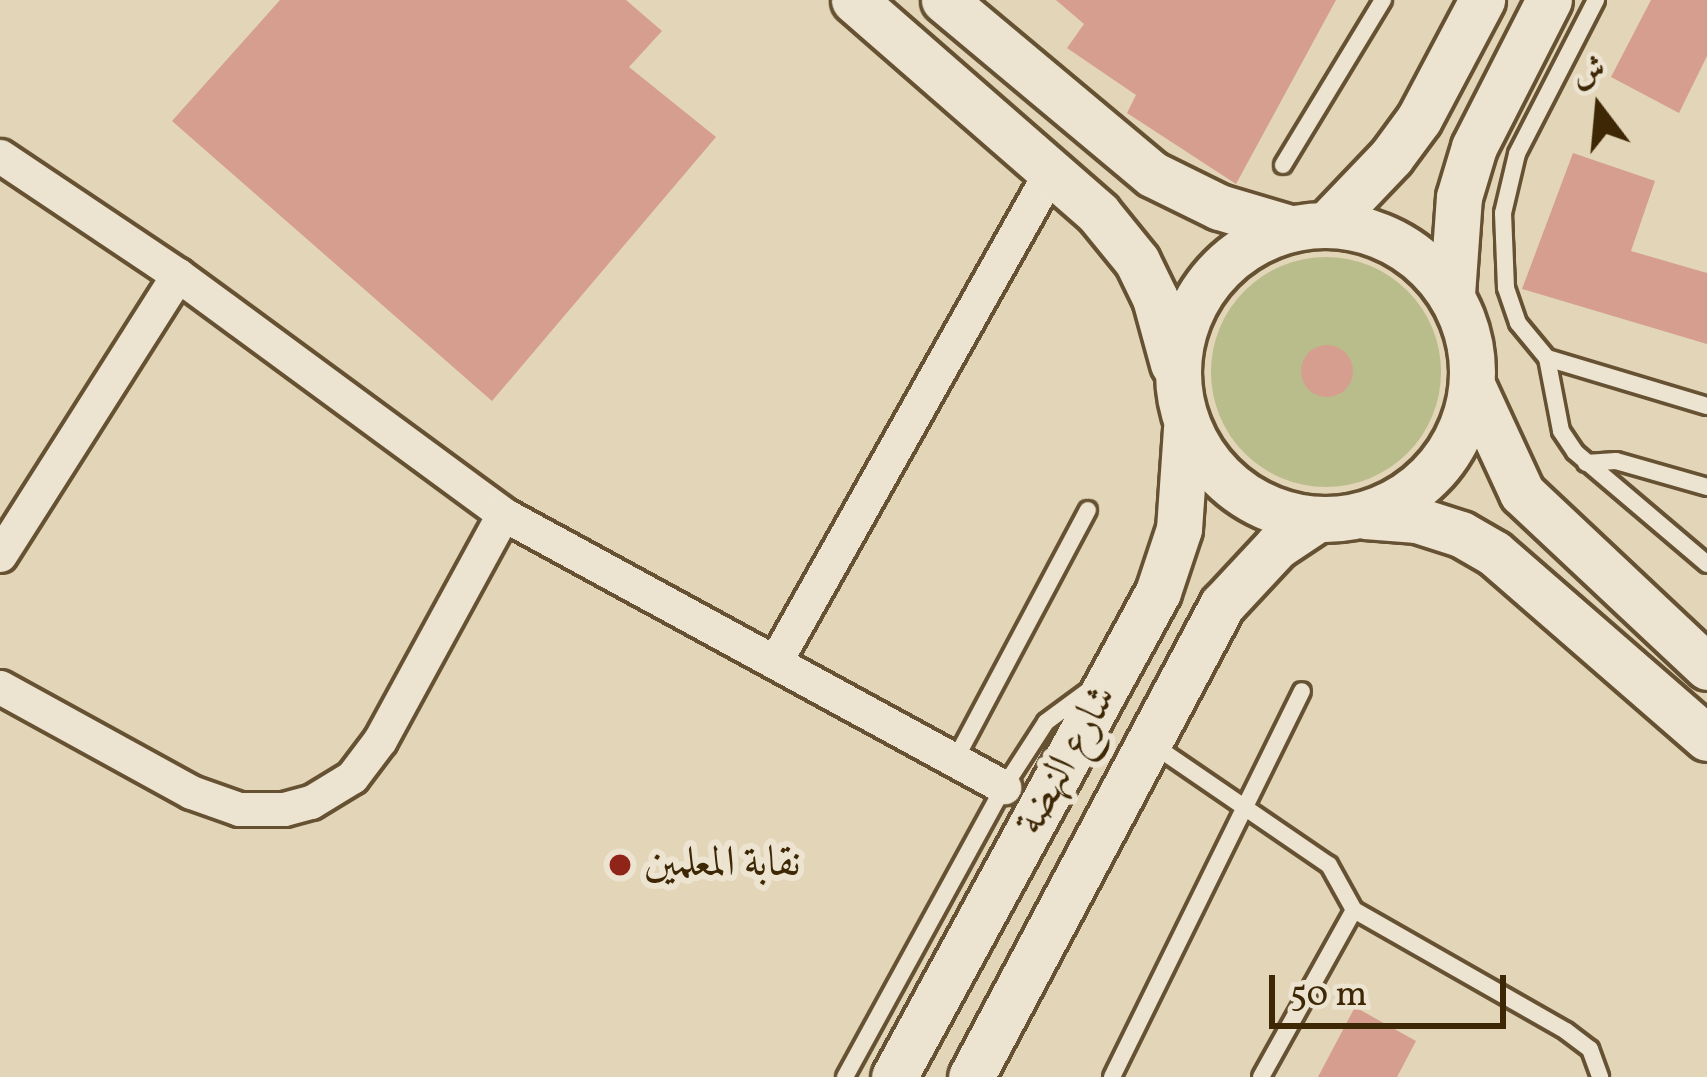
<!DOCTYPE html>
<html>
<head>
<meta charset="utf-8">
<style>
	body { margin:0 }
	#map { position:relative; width:1707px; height:1077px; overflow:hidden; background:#e2d5b8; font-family:Vollkorn,Amiri,serif }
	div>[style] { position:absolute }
	.green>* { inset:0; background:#b9bc8b }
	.round { border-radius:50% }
	.building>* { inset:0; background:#d69e8e }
	.roads { filter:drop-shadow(3px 0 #665232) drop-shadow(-3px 0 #665232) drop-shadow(0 3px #665232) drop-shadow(0 -3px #665232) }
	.lane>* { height:16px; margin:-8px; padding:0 8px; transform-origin:8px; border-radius:8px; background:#ece4d1 }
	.street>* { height:33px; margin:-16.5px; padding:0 16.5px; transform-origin:16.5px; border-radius:16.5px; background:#ece4d1 }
	.secondary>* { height:45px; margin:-22.5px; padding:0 22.5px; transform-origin:22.5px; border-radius:22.5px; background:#ece4d1 }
	.secondary>.ring { margin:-22.5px; padding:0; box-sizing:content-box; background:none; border:45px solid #ece4d1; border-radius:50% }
	.dots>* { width:33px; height:33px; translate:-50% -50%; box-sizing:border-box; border:6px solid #ece4d1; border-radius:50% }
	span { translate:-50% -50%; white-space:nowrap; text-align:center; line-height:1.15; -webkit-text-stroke:12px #ece4d1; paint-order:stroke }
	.street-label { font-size:42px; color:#3d2705 }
	.poi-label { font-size:42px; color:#3d2705 }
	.left { translate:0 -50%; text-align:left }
	.north { position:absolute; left:1539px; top:48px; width:120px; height:120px; -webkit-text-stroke:9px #ece4d1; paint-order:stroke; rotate:344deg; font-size:33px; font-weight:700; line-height:48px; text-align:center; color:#3d2705 }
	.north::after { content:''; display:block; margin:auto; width:42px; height:54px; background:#3d2705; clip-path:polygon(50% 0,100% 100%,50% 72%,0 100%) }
	.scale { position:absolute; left:1269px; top:975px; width:237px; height:54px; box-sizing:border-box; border:6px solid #3d2705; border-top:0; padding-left:15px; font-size:36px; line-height:42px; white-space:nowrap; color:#3d2705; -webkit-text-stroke:9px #ece4d1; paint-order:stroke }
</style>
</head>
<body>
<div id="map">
	<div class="green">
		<div class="round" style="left:1211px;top:257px;width:230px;height:230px"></div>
	</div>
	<div class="building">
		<div style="clip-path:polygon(280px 0,626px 0,662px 31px,629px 67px,716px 137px,492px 401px,172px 121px)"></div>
		<div style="clip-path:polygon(1056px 0,1336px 0,1236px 184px,1127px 113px,1136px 95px,1067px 48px,1084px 24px)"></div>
		<div style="clip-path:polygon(1651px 0,1707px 0,1707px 56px,1679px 113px,1611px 77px)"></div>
		<div style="clip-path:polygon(1573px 153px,1655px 181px,1631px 251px,1707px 273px,1707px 344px,1522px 289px)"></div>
		<div class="round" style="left:1301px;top:345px;width:52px;height:52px"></div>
		<div style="clip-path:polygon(1355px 1007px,1416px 1041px,1397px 1077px,1318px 1077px)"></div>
	</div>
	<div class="roads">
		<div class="lane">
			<div style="left:1596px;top:0;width:173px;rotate:117.2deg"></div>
			<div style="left:1517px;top:154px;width:61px;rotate:103.3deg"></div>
			<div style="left:1503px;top:213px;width:75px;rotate:87.7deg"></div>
			<div style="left:1506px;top:288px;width:37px;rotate:71deg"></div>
			<div style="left:1518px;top:323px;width:45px;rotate:50.4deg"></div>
			<div style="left:1547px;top:358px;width:74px;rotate:79.1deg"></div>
			<div style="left:1561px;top:431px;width:25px;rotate:56deg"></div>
			<div style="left:1575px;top:452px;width:173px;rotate:40.3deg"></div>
			<div style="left:1283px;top:165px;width:193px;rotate:-58.8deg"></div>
			<div style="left:1547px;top:358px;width:167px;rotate:16.7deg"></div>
			<div style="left:1586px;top:463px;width:30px;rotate:-4deg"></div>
			<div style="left:1616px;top:461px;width:95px;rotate:15.9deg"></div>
			<div style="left:1152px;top:744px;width:214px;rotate:34.4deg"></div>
			<div style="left:1329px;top:865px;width:51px;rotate:60.9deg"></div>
			<div style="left:1354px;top:910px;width:244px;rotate:29.7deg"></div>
			<div style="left:1566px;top:1031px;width:30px;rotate:37deg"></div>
			<div style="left:1590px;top:1049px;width:30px;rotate:70deg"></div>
			<div style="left:955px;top:760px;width:283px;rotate:-62deg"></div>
			<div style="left:845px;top:1077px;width:331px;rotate:-61.3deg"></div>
			<div style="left:1004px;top:787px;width:77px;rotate:-57.1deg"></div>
			<div style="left:1046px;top:722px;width:57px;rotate:-36.5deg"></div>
			<div style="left:1112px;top:1077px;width:430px;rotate:-63.8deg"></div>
			<div style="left:1261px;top:1077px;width:191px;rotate:-60.9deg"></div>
		</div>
		<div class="street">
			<div style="left:0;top:156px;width:214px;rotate:33.8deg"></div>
			<div style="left:178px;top:275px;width:403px;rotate:36.3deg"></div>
			<div style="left:503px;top:514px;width:571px;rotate:28.59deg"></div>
			<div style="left:0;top:555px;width:332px;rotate:-57.6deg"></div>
			<div style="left:775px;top:662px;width:565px;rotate:-60.67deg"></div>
			<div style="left:0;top:687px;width:218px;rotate:28.8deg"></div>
			<div style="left:191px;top:792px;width:51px;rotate:19.5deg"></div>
			<div style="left:239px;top:809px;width:45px"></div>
			<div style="left:284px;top:809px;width:28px;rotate:-15deg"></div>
			<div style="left:311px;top:802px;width:48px;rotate:-31.4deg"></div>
			<div style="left:352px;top:777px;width:46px;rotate:-52.9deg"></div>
			<div style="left:380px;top:740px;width:257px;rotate:-61.4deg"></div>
		</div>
		<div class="secondary">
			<div style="left:854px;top:0;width:324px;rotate:41.1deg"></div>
			<div style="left:1098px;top:213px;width:62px;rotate:50.9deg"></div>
			<div style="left:1137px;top:261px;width:41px;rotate:64.1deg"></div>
			<div style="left:1155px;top:298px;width:68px;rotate:74.7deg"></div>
			<div style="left:944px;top:0;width:271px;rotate:39.9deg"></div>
			<div style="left:1152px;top:174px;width:75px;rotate:26.2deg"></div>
			<div style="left:1219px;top:207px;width:74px;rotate:16.5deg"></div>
			<div style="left:1327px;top:224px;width:93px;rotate:-46.3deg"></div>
			<div style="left:1391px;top:157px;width:47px;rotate:-53.6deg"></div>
			<div style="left:1419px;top:119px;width:135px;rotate:-62.1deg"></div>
			<div class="ring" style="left:1178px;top:225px;width:249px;height:249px"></div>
			<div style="left:1452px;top:294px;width:97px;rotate:-85.9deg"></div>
			<div style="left:1459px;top:197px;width:52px;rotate:-73.3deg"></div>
			<div style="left:1474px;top:147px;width:165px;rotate:-63deg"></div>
			<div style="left:1473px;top:387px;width:117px;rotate:65.2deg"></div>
			<div style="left:1522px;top:493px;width:254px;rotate:43.2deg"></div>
			<div style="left:1365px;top:516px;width:52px;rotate:4.4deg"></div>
			<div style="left:1417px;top:520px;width:46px;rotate:17.7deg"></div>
			<div style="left:1461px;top:534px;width:38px;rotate:30deg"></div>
			<div style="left:1494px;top:553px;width:282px;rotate:41deg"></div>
			<div style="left:894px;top:1077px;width:552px;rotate:-61.44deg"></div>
			<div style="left:1158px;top:592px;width:66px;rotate:-71.6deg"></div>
			<div style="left:1179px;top:529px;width:101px;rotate:-86deg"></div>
			<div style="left:971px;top:1077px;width:535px;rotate:-62deg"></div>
			<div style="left:1222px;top:605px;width:81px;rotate:-47deg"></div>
			<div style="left:1277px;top:546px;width:47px;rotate:-33.7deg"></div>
		</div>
	</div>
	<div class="dots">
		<div style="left:620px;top:865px;background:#8f2418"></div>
	</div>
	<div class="street-label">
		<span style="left:1068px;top:761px;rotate:-61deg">شارع النهضة</span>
	</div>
	<div class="poi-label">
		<span class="left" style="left:644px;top:865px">نقابة المعلمين</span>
	</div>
	<div class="north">ش</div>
	<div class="scale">50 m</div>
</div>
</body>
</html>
